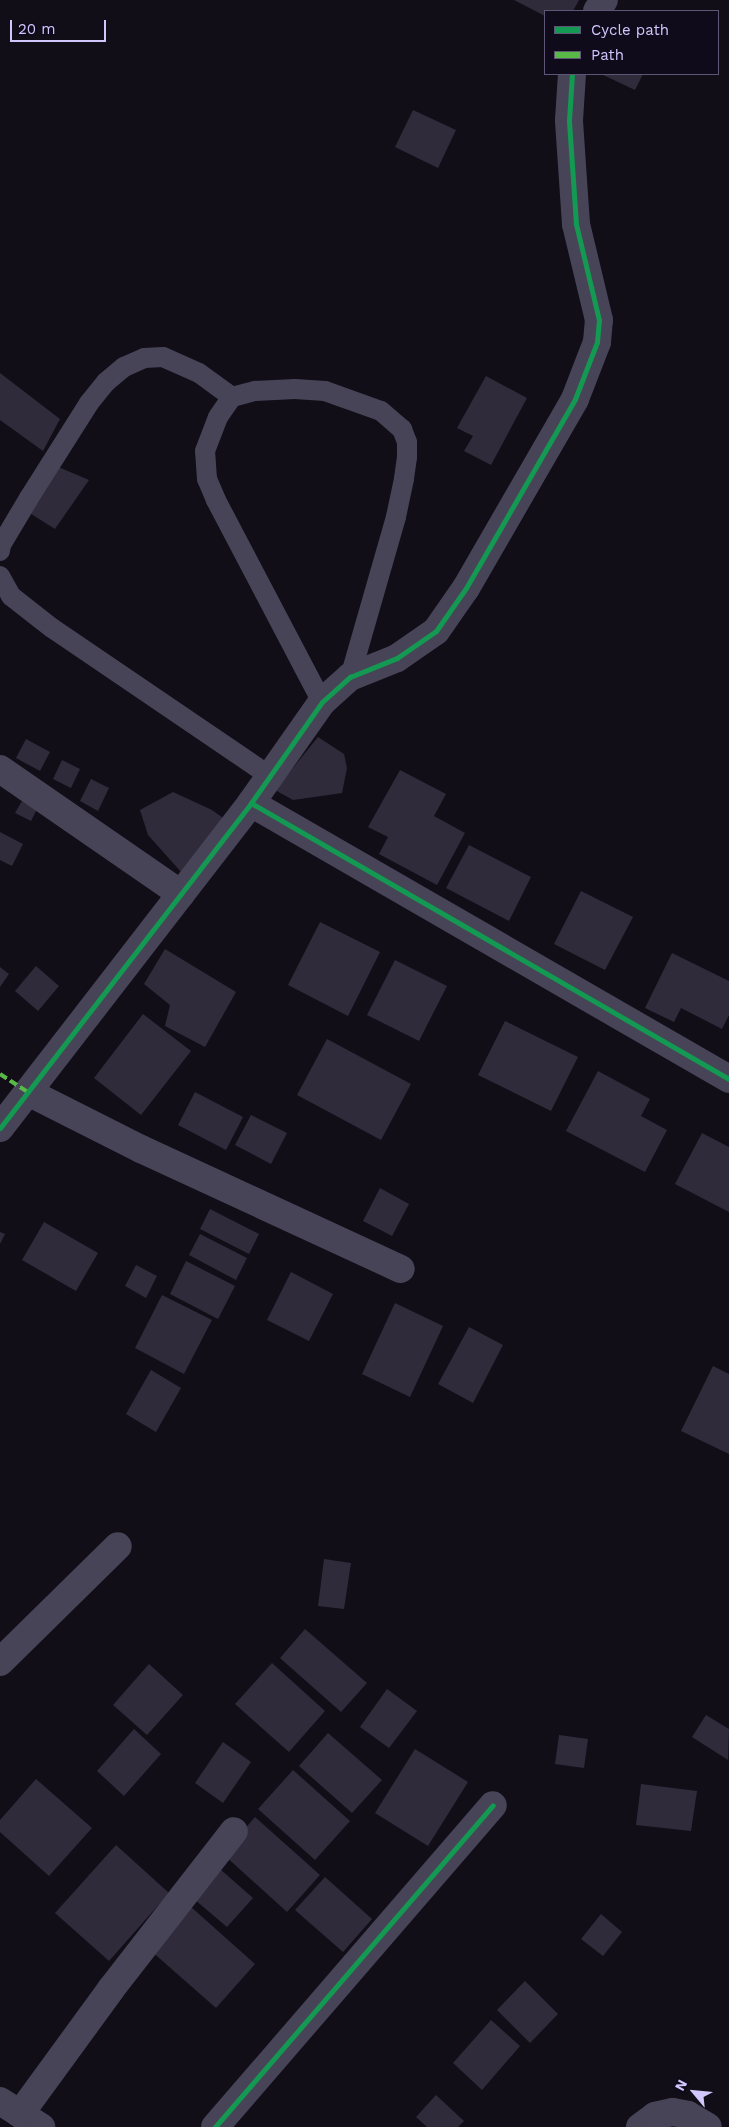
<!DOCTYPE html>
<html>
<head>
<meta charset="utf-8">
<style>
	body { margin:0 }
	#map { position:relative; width:729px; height:2127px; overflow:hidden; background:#110e18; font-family:"Work Sans",sans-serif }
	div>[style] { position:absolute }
	.building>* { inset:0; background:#2f2b3b }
	.service>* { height:20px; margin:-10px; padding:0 10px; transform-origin:10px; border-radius:10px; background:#474458 }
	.minor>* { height:28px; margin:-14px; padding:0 14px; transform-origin:14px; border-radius:14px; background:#474458 }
	.quiet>* { height:4px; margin-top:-2px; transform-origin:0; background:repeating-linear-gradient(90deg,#58b947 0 8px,transparent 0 12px) }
	.cycleway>* { height:5px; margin:-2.5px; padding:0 2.5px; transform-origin:2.5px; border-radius:2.5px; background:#139951 }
	span { translate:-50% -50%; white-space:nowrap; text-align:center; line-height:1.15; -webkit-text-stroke:5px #0f0b1b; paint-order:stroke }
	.legend { position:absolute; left:544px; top:10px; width:175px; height:65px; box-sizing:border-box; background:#0f0b1b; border:1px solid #5d5675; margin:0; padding:6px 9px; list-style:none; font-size:15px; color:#d2c7fd }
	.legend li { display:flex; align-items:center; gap:10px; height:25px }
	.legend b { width:25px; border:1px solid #5d5675 }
	.north { position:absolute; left:669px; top:2067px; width:50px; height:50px; -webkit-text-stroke:4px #0f0b1b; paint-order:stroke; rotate:298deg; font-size:14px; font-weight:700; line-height:20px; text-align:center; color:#d2c7fd }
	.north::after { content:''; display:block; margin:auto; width:18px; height:22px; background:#d2c7fd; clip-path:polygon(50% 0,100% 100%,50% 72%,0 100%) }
	.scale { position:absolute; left:10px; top:20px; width:96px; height:22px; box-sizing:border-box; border:2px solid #d2c7fd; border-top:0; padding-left:6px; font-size:15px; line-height:18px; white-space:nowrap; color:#d2c7fd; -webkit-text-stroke:4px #0f0b1b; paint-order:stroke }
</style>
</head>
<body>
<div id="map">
	<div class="building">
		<div style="clip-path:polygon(514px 0,579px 0,573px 11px,545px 11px,545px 16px)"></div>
		<div style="clip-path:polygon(601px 74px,643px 74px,635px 90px)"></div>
		<div style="clip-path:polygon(413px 110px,456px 130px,438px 168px,395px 147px)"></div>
		<div style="clip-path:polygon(0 373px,60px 419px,43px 451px,0 420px)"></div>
		<div style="clip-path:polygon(486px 376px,527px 398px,491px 465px,464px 451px,473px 436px,457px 428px)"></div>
		<div style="clip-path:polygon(56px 466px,89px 480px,55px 529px,28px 512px)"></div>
		<div style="clip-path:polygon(318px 737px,344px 754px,347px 768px,342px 793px,293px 800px,275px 790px)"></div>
		<div style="clip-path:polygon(26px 739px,50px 752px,40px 771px,16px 758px)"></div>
		<div style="clip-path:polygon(62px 760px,80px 769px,71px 788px,53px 779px)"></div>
		<div style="clip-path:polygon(400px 770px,446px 794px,434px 816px,465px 833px,437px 885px,379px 854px,388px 837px,368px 827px)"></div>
		<div style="clip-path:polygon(91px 779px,109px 788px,98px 811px,80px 801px)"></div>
		<div style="clip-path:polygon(173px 792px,212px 810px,233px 825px,190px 882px,148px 835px,140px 810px)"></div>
		<div style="clip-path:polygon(22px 801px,37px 809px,31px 821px,15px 813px)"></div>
		<div style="clip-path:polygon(0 832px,23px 844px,12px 866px,0 860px)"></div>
		<div style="clip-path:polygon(469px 845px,531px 877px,509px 921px,446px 888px)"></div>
		<div style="clip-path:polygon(581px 891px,633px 917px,605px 970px,554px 944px)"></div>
		<div style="clip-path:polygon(320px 922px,380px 952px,348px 1016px,288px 985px)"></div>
		<div style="clip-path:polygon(165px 949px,236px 992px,205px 1047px,165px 1026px,170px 1005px,144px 984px)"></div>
		<div style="clip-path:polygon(672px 953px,729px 981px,729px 1015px,722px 1029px,681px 1008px,674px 1022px,645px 1008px)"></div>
		<div style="clip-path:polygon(395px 960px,447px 986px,419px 1041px,367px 1015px)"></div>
		<div style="clip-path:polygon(36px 966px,59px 986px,38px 1011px,15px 991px)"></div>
		<div style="clip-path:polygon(0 967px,9px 974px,0 987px)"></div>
		<div style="clip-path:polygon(143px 1014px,191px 1051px,141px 1115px,94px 1078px)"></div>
		<div style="clip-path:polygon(505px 1021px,578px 1057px,551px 1111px,478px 1075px)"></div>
		<div style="clip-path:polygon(327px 1039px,411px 1084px,381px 1140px,297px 1095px)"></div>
		<div style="clip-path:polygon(598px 1071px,650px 1099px,641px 1116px,667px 1130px,645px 1172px,566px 1131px)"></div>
		<div style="clip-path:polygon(195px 1092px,243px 1117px,226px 1150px,178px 1125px)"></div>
		<div style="clip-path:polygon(251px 1115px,287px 1133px,271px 1164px,235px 1145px)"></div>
		<div style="clip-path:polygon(702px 1133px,729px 1147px,729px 1212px,675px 1184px)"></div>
		<div style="clip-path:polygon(380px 1188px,409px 1204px,392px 1236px,363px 1221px)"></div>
		<div style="clip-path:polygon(210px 1209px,259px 1234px,249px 1254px,200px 1229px)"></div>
		<div style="clip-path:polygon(44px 1222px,98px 1253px,76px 1291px,22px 1260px)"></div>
		<div style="clip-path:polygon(0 1232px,5px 1234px,0 1244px)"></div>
		<div style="clip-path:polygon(200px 1234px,247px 1258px,236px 1280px,189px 1255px)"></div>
		<div style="clip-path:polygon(186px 1261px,235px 1286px,218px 1319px,170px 1294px)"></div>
		<div style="clip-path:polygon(136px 1265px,157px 1276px,146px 1298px,125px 1286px)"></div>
		<div style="clip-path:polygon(291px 1272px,333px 1294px,309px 1341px,267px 1320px)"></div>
		<div style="clip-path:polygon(162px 1295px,212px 1320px,184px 1374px,135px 1348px)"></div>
		<div style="clip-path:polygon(395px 1303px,443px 1326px,410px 1397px,362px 1374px)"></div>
		<div style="clip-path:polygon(469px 1327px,503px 1345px,473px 1403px,438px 1384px)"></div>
		<div style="clip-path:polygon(713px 1366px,729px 1374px,729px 1454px,681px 1431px)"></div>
		<div style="clip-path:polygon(151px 1370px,181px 1388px,156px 1432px,126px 1414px)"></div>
		<div style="clip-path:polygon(324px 1559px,351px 1563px,344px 1609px,318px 1606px)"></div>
		<div style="clip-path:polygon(305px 1629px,367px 1683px,341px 1712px,280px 1658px)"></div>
		<div style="clip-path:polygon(272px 1663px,325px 1711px,289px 1752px,235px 1704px)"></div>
		<div style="clip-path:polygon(149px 1664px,183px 1695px,147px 1735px,113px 1705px)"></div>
		<div style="clip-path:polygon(387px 1689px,417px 1711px,389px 1748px,360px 1727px)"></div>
		<div style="clip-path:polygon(706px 1715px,729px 1729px,728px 1760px,692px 1737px)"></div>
		<div style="clip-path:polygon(134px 1729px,161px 1754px,124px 1796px,97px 1771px)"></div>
		<div style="clip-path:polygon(328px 1733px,382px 1780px,352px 1813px,299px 1766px)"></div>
		<div style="clip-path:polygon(559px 1735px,588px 1739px,584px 1768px,555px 1764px)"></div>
		<div style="clip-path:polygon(223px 1742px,251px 1762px,223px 1803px,195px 1783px)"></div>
		<div style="clip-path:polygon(415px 1749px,468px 1782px,428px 1846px,375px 1813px)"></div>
		<div style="clip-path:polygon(293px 1770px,350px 1821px,315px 1860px,258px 1809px)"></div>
		<div style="clip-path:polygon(36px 1779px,92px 1828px,49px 1876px,0 1832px,0 1820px)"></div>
		<div style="clip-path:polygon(641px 1784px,697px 1791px,691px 1831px,636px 1825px)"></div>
		<div style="clip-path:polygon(255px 1817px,320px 1875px,287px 1912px,223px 1854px)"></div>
		<div style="clip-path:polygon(116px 1845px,169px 1893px,109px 1961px,55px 1913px)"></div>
		<div style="clip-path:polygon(220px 1869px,253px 1898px,227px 1927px,194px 1899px)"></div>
		<div style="clip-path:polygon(325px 1877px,372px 1919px,343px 1952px,295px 1910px)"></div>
		<div style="clip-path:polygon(190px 1906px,255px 1964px,216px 2008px,150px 1950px)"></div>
		<div style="clip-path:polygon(601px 1914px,622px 1932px,603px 1956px,581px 1939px)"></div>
		<div style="clip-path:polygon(525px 1981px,558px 2014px,530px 2043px,497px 2010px)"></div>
		<div style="clip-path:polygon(491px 2020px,520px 2046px,482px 2090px,453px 2063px)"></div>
		<div style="clip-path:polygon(436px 2095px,464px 2121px,458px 2127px,427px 2127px,416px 2117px)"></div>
	</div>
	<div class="service">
		<div style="left:0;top:551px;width:6px;rotate:-81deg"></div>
		<div style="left:1px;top:545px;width:55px;rotate:-59.2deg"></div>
		<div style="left:29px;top:498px;width:112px;rotate:-57.7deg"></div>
		<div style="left:89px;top:403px;width:27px;rotate:-51deg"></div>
		<div style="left:106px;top:382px;width:23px;rotate:-40deg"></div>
		<div style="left:124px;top:367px;width:22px;rotate:-24deg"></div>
		<div style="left:144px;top:358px;width:19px;rotate:-3deg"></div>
		<div style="left:163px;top:357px;width:39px;rotate:24deg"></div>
		<div style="left:199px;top:373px;width:41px;rotate:36deg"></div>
		<div style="left:0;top:576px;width:23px;rotate:61deg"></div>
		<div style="left:11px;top:596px;width:52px;rotate:38deg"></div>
		<div style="left:52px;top:628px;width:263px;rotate:34.2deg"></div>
		<div style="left:322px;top:702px;width:228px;rotate:-117.7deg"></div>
		<div style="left:216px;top:500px;width:23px;rotate:-113deg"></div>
		<div style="left:207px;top:479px;width:28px;rotate:-94deg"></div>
		<div style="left:205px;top:451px;width:36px;rotate:-69deg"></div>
		<div style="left:218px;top:417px;width:24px;rotate:-55deg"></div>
		<div style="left:232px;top:397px;width:24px;rotate:-15deg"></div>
		<div style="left:255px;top:391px;width:40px;rotate:-2.9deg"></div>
		<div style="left:295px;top:389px;width:30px;rotate:4deg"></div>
		<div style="left:325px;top:391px;width:59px;rotate:19.7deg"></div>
		<div style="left:381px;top:411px;width:28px;rotate:41deg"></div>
		<div style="left:402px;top:429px;width:14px;rotate:69deg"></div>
		<div style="left:407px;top:442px;width:15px;rotate:90deg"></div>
		<div style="left:407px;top:457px;width:22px;rotate:98deg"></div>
		<div style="left:404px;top:479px;width:39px;rotate:102deg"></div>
		<div style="left:396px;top:517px;width:166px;rotate:106deg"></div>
	</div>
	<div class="minor">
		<div style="left:597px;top:11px;width:13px;rotate:-58deg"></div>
		<div style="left:0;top:769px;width:220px;rotate:34.6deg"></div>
		<div style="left:251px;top:803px;width:552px;rotate:30deg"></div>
		<div style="left:28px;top:1092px;width:127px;rotate:26.8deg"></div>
		<div style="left:141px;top:1149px;width:286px;rotate:24.8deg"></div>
		<div style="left:0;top:1128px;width:411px;rotate:-52.3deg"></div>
		<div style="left:251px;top:803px;width:123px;rotate:-54.9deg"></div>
		<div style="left:322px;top:702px;width:38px;rotate:-42deg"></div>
		<div style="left:350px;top:677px;width:51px;rotate:-22deg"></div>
		<div style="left:397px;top:658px;width:47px;rotate:-34.7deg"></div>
		<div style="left:436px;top:631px;width:52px;rotate:-55.1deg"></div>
		<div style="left:466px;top:588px;width:218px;rotate:-60deg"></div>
		<div style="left:575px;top:399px;width:61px;rotate:-68.9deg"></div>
		<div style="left:597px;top:342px;width:22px;rotate:-85deg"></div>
		<div style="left:599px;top:320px;width:99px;rotate:-103.5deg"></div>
		<div style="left:576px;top:224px;width:104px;rotate:-93.9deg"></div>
		<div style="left:569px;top:120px;width:46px;rotate:-86.3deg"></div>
		<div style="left:0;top:1662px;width:165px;rotate:-44.5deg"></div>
		<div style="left:0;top:2101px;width:49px;rotate:32.4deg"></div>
		<div style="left:20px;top:2114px;width:155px;rotate:-53.9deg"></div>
		<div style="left:111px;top:1989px;width:200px;rotate:-52.1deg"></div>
		<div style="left:215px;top:2127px;width:425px;rotate:-49.2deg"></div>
		<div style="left:640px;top:2127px;width:19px;rotate:-36deg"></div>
		<div style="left:655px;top:2116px;width:18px;rotate:-13deg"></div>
		<div style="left:673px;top:2112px;width:15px;rotate:11deg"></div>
		<div style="left:688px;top:2115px;width:23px;rotate:31deg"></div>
	</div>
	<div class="quiet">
		<div style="left:0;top:1074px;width:33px;rotate:33deg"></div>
	</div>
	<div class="cycleway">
		<div style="left:251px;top:803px;width:552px;rotate:30deg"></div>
		<div style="left:0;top:1128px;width:411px;rotate:-52.3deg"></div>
		<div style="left:251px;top:803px;width:123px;rotate:-54.9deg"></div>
		<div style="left:322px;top:702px;width:38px;rotate:-42deg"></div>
		<div style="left:350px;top:677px;width:51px;rotate:-22deg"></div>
		<div style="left:397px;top:658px;width:47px;rotate:-34.7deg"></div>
		<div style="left:436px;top:631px;width:52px;rotate:-55.1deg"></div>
		<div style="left:466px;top:588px;width:218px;rotate:-60deg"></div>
		<div style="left:575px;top:399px;width:61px;rotate:-68.9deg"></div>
		<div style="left:597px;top:342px;width:22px;rotate:-85deg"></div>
		<div style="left:599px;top:320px;width:99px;rotate:-103.5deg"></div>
		<div style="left:576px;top:224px;width:104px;rotate:-93.9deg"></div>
		<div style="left:569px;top:120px;width:46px;rotate:-86.3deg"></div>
		<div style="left:215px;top:2127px;width:425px;rotate:-49.2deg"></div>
	</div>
	<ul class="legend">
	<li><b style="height:6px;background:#139951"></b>Cycle path</li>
	<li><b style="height:6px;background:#58b947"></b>Path</li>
	</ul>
	<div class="north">N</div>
	<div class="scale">20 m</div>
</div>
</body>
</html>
